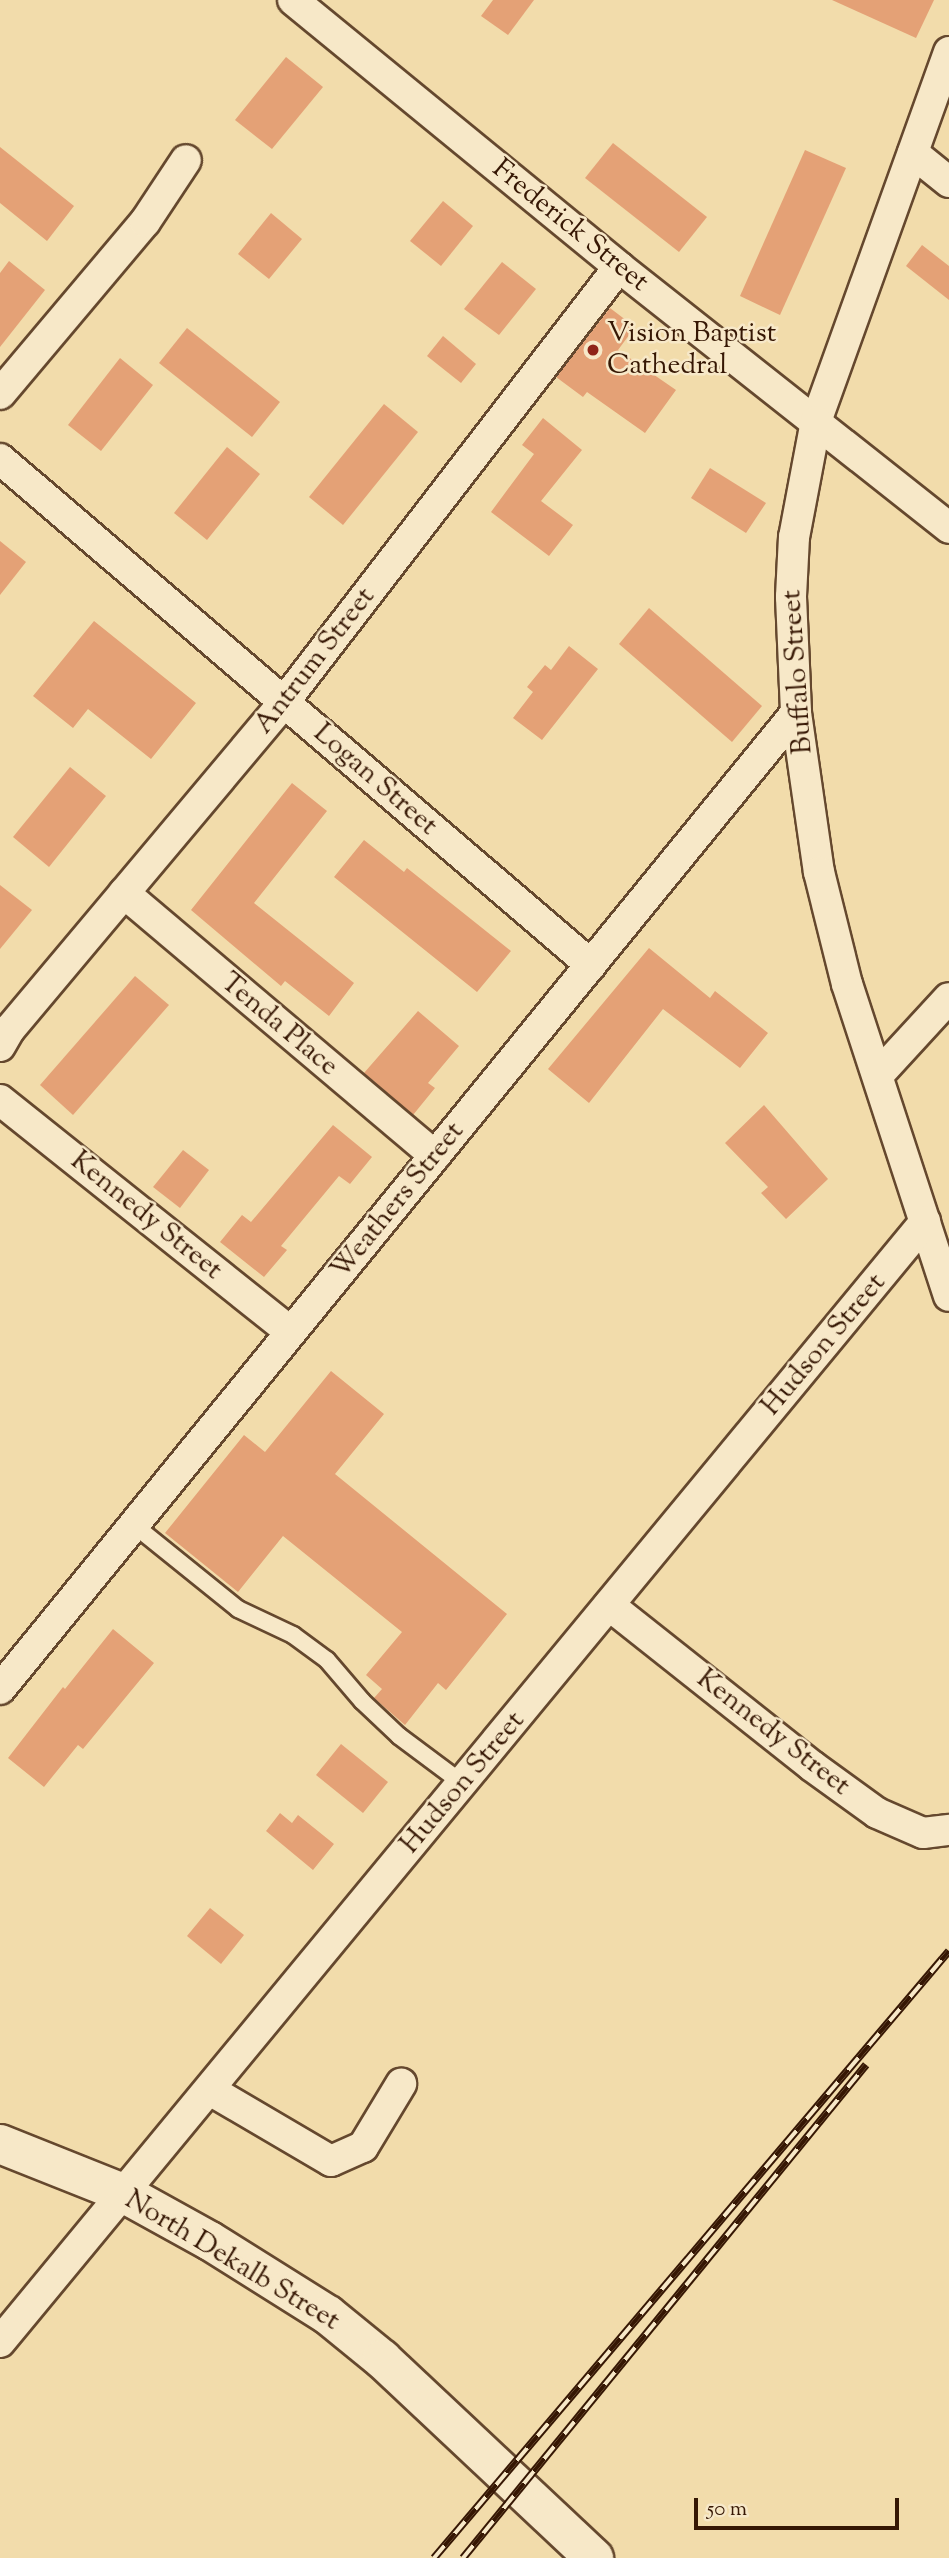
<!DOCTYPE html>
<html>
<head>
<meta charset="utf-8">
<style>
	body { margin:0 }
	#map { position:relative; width:949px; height:2558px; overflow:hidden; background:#f2dcab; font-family:"Sorts Mill Goudy",serif }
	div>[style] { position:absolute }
	.building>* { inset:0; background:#e4a176 }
	.roads { filter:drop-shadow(2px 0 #65482e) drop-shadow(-2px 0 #65482e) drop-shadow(0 2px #65482e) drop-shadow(0 -2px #65482e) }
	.lane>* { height:16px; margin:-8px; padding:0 8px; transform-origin:8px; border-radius:8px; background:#f7e8c8 }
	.street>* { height:30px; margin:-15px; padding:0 15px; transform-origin:15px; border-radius:15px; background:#f7e8c8 }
	.secondary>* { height:38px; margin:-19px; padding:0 19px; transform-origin:19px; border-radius:19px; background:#f7e8c8 }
	.rail>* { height:8px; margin-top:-4px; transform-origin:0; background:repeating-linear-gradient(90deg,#f7e8c8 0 16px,#361704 0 32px); box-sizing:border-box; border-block:2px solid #361704 }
	.dots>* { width:19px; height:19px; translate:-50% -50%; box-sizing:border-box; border:4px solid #f7e8c8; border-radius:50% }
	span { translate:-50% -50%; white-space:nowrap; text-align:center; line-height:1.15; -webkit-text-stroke:5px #f7e8c8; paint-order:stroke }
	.street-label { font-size:28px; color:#361704 }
	.poi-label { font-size:28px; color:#361704 }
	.left { translate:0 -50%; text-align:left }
	.scale { position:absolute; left:694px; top:2498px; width:205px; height:32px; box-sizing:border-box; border:4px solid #361704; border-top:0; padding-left:9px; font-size:21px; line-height:24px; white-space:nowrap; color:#361704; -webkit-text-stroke:5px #f7e8c8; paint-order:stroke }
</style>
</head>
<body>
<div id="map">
	<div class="building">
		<div style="clip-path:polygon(493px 0,534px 0,508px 35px,481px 16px)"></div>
		<div style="clip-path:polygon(832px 0,934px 0,916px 38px)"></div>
		<div style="clip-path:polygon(286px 57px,323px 87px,272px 149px,235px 120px)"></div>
		<div style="clip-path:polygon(613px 143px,707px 217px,679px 252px,585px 178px)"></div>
		<div style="clip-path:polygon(0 147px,74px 206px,47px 241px,0 203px)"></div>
		<div style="clip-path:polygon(805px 150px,846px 168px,780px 315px,740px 296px)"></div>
		<div style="clip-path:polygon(443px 201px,473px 226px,441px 266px,410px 241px)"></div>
		<div style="clip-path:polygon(271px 213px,302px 239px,269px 279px,238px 254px)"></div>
		<div style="clip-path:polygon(922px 245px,949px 266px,949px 300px,906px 266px)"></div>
		<div style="clip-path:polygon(9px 261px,45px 290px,0 347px,0 273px)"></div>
		<div style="clip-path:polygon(502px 262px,536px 289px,499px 335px,464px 309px)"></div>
		<div style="clip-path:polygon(610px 308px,635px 327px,618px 350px,676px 390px,645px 433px,587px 392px,583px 397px,556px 377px)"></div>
		<div style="clip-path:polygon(187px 328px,280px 402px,252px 437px,159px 363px)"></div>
		<div style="clip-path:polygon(443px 336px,476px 364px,461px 383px,427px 356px)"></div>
		<div style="clip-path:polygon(120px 358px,153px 385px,101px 451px,68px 425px)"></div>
		<div style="clip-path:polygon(384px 404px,418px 432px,343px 525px,309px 497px)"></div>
		<div style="clip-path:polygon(543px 418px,582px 450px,541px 501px,573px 525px,549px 556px,491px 512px,534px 454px,522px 445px)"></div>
		<div style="clip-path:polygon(227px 447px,260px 474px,207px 540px,174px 513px)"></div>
		<div style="clip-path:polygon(710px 468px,766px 503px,746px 533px,691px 498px)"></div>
		<div style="clip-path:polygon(0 541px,26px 562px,0 595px)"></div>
		<div style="clip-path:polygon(649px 608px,762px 706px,732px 742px,619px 644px)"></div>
		<div style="clip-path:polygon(94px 621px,196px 703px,151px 759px,88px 709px,73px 728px,33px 696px)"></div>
		<div style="clip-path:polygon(569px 646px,598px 669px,542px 740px,513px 718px,533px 692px,527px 687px,545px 665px,551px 670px)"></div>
		<div style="clip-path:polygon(70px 767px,106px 796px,49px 867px,13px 837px)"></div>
		<div style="clip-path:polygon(292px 783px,327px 811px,254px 903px,354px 983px,329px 1016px,285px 981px,281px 986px,191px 910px)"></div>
		<div style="clip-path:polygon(364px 840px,404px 872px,407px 868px,511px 951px,477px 992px,334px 877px)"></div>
		<div style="clip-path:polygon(0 885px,32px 910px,0 949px)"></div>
		<div style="clip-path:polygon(649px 948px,710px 998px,715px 991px,768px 1033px,740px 1068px,663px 1009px,589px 1103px,548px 1069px)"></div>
		<div style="clip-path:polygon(135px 976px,169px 1005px,73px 1115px,40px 1085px)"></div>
		<div style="clip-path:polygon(418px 1011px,459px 1046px,428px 1083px,435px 1088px,413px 1115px,364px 1073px)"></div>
		<div style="clip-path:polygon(764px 1105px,828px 1179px,786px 1219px,761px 1193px,768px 1187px,725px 1143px)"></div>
		<div style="clip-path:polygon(333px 1125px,372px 1157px,350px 1184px,339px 1176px,281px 1246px,287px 1250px,264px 1277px,220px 1242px,242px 1215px,251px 1222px)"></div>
		<div style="clip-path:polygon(183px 1150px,209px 1170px,180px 1208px,153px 1187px)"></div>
		<div style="clip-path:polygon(331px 1371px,384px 1414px,335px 1474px,507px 1614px,446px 1690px,438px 1683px,405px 1725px,374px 1698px,382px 1689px,366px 1675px,402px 1632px,283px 1536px,238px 1592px,165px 1533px,244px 1435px,265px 1452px)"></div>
		<div style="clip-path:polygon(113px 1629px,154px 1663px,83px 1749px,78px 1745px,44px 1787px,8px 1758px,63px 1687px,65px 1689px)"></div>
		<div style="clip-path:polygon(341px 1744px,388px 1782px,363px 1813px,316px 1775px)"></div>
		<div style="clip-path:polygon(280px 1813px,292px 1823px,298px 1815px,334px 1844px,313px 1870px,266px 1831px)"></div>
		<div style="clip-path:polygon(210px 1908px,244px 1935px,221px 1964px,187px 1936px)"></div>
	</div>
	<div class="roads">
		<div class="lane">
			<div style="left:134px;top:1525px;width:134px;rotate:38.9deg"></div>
			<div style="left:238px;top:1609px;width:61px;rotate:25.3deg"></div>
			<div style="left:293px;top:1635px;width:42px;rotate:36.3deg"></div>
			<div style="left:327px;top:1660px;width:54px;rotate:49.5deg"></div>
			<div style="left:362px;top:1701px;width:51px;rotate:43.4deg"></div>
			<div style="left:399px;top:1736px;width:79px;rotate:36.7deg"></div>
		</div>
		<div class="street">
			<div style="left:293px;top:0;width:421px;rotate:39.3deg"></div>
			<div style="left:619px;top:267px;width:421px;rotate:38.3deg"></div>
			<div style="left:949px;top:52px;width:392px;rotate:109.8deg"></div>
			<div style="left:816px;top:421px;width:118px;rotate:100.7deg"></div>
			<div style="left:794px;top:537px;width:60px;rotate:92.9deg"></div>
			<div style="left:791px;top:597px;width:116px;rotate:87.5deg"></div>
			<div style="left:796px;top:713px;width:161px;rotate:81.8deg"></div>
			<div style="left:819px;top:872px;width:115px;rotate:76deg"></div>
			<div style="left:847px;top:984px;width:328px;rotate:71.9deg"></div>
			<div style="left:913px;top:153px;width:46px;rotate:38.9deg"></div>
			<div style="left:0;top:394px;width:225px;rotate:-49.9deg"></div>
			<div style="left:145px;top:222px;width:74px;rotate:-56.5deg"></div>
			<div style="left:0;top:459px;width:778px;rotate:40.57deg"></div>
			<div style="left:124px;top:893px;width:407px;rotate:40.2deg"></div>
			<div style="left:0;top:1046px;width:20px;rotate:-60deg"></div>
			<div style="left:10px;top:1029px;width:427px;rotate:-50deg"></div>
			<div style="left:284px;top:702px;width:549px;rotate:-52.4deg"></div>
			<div style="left:879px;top:1074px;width:103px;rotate:-47.4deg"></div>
			<div style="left:0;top:1100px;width:372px;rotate:38.6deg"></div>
			<div style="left:609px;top:1605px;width:259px;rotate:38.4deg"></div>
			<div style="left:812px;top:1766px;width:80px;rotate:35.9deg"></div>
			<div style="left:877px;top:1813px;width:50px;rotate:23.5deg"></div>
			<div style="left:923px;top:1833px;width:26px;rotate:-7deg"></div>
			<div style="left:0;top:1689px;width:1259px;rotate:-50.8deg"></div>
			<div style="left:210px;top:2090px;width:140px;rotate:30.4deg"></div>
			<div style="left:331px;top:2161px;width:35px;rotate:-24deg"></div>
			<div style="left:363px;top:2147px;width:74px;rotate:-58.9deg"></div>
			<div style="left:0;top:2342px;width:1453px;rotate:-50.45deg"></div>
		</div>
		<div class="secondary">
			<div style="left:0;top:2144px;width:132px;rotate:21.7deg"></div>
			<div style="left:123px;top:2193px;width:99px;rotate:28.9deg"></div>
			<div style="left:210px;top:2241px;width:139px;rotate:32.1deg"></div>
			<div style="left:328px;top:2315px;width:70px;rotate:39.2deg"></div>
			<div style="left:382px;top:2359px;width:291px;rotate:43.2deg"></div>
		</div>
	</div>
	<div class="rail">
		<div style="left:434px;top:2558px;width:796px;rotate:-49.69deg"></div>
		<div style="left:463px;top:2558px;width:637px;rotate:-50.74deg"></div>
	</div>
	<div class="dots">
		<div style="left:593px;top:350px;background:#8f2418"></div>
	</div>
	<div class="street-label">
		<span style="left:570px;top:226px;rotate:39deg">Frederick Street</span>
		<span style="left:315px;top:661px;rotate:-52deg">Antrum Street</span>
		<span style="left:798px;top:672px;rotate:-94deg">Buffalo Street</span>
		<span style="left:375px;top:780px;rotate:41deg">Logan Street</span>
		<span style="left:279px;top:1025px;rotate:40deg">Tenda Place</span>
		<span style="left:398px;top:1201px;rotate:-51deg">Weathers Street</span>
		<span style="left:146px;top:1216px;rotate:39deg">Kennedy Street</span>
		<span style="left:824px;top:1345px;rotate:-50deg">Hudson Street</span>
		<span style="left:773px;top:1733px;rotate:38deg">Kennedy Street</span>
		<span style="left:463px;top:1783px;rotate:-50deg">Hudson Street</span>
		<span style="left:232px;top:2261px;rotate:31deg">North Dekalb Street</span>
	</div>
	<div class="poi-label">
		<span class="left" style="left:607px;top:350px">Vision Baptist<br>Cathedral</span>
	</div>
	<div class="scale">50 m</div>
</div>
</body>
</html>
